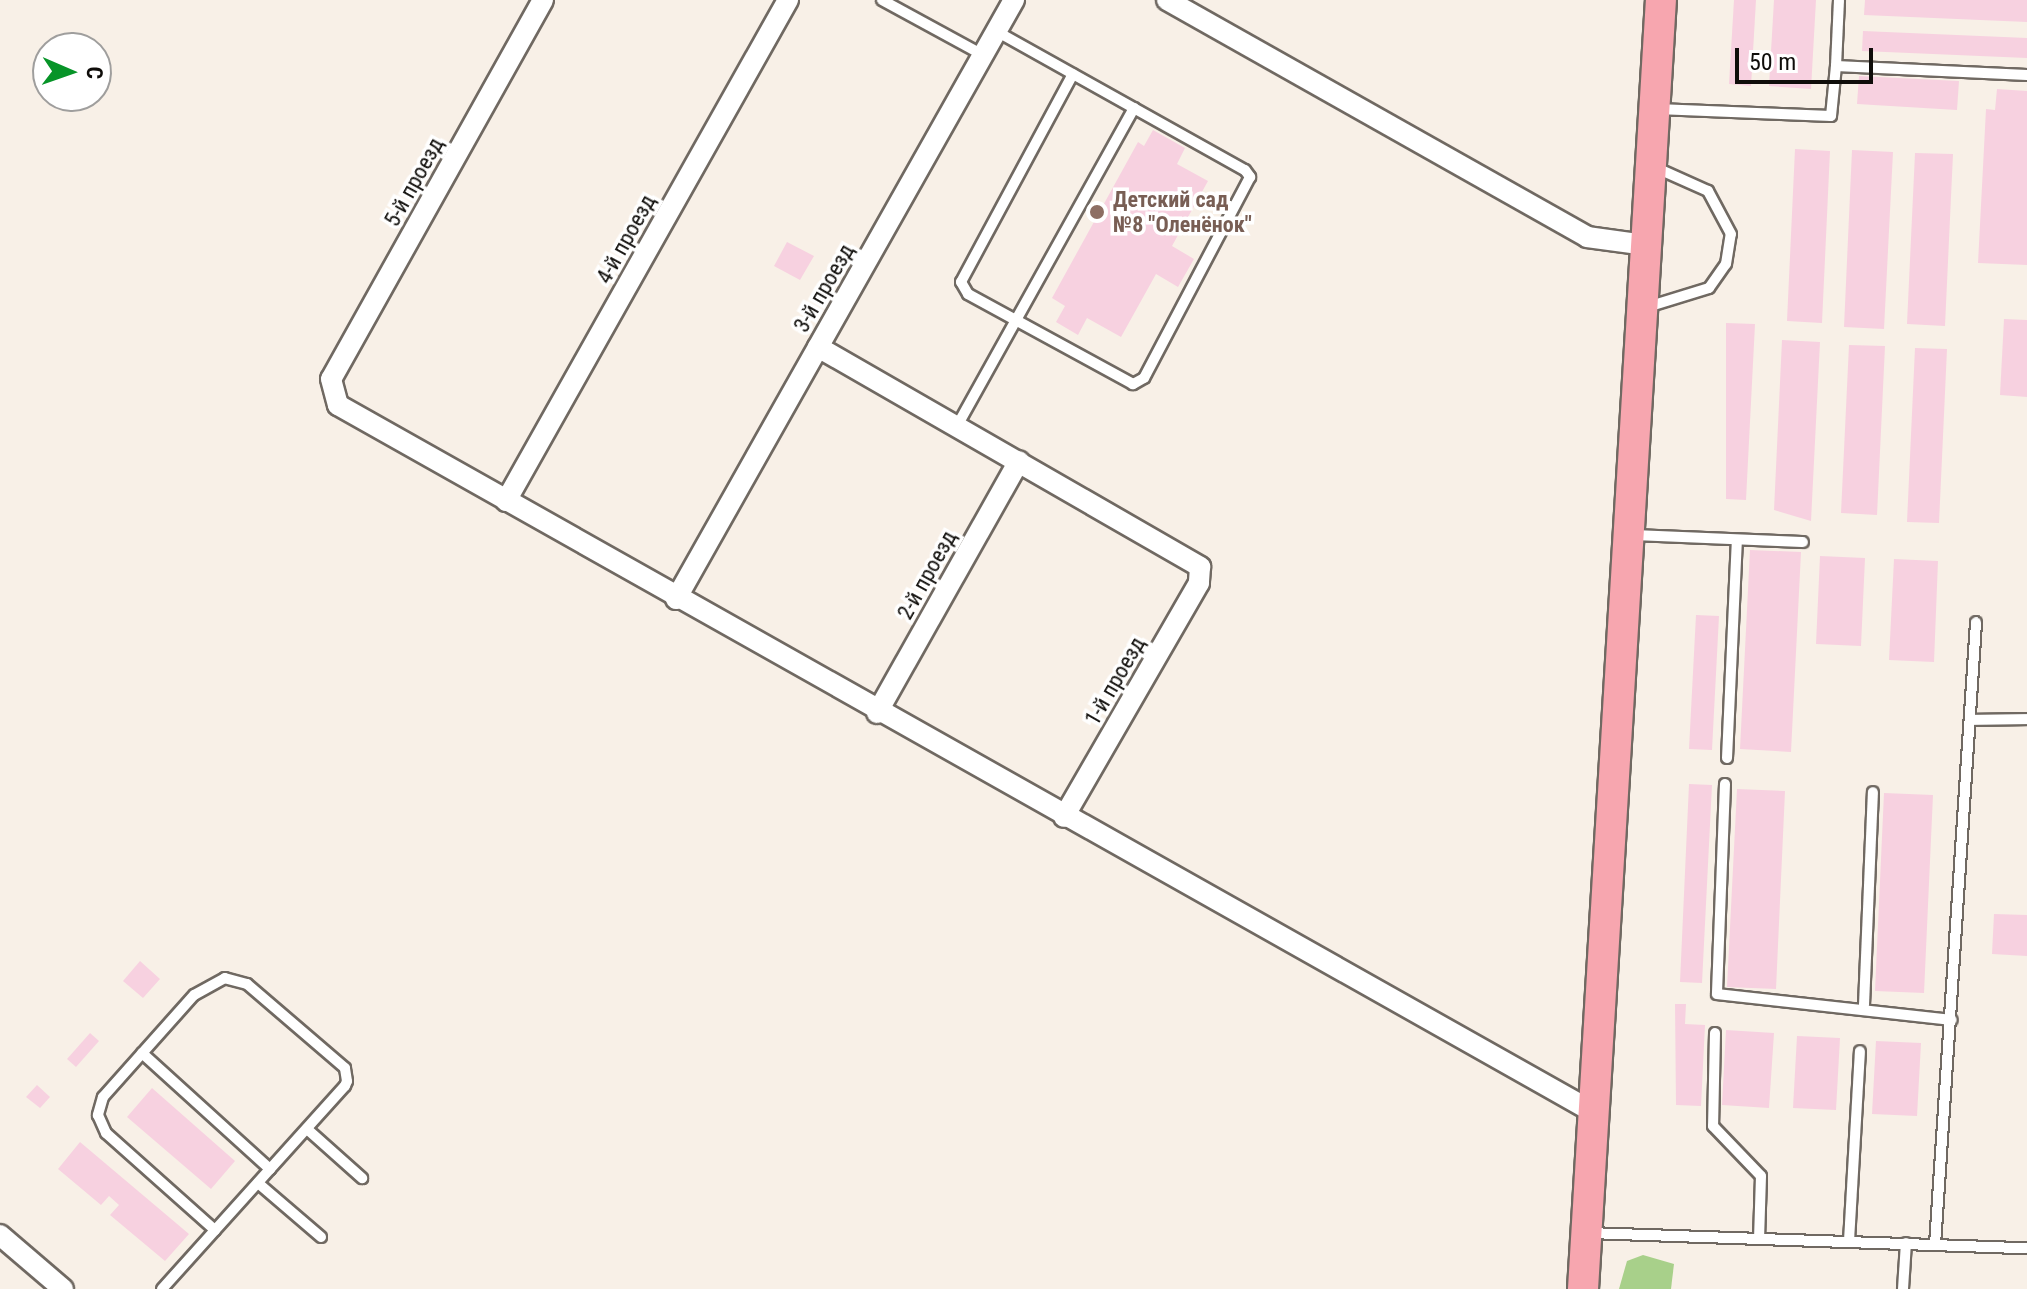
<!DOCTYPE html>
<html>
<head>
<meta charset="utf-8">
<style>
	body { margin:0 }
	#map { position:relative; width:2027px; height:1289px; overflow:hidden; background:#f8f0e7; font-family:"Roboto Condensed",sans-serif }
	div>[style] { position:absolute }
	.green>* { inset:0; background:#a8d08a }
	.building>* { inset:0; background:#f7d1e0 }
	.roads { filter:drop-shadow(2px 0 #706962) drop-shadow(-2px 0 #706962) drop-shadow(0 2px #706962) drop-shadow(0 -2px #706962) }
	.lane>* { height:10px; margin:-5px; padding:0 5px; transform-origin:5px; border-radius:5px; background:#fff }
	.street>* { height:20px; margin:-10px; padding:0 10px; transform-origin:10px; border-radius:10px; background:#fff }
	.primary>* { height:30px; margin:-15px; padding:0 15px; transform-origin:15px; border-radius:15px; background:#f7a6af }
	.dots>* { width:22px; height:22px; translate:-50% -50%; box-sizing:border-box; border:4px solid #fff; border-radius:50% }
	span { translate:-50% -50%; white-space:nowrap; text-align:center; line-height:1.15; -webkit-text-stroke:7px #fff; paint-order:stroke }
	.street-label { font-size:22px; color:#0f0d0a }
	.education-label { font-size:22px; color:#785e54; font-weight:700 }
	.left { translate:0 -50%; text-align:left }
	.north { position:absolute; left:32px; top:32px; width:80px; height:80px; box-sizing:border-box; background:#fff; border:2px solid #9f9e9d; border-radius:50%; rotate:92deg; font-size:22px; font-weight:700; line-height:32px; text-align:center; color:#0f0d0a }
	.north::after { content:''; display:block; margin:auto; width:28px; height:36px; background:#079428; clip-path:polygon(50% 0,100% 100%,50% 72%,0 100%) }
	.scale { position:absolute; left:1735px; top:48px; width:138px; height:36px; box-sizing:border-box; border:4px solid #0f0d0a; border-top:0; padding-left:10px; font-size:24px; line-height:28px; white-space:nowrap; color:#0f0d0a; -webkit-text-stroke:6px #fff; paint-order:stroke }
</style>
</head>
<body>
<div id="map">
	<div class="green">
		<div style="clip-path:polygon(1643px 1255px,1674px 1264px,1671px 1289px,1619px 1289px,1627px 1261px)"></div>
	</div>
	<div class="building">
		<div style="clip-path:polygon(1734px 0,1756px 0,1751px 86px,1729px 84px)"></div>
		<div style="clip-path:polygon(1774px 0,1816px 0,1811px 89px,1769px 86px)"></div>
		<div style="clip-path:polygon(1865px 0,2027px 0,2027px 22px,1864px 15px)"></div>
		<div style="clip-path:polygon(1863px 31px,2027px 38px,2027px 58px,1862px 51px)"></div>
		<div style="clip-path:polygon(1859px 76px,1959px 81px,1957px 110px,1857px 104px)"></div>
		<div style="clip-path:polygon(1997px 89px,2027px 91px,2027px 265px,1978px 263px,1986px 109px,1995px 110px)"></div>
		<div style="clip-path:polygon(1153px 130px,1185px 148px,1177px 164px,1208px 181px,1172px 246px,1194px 259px,1178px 287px,1156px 274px,1121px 337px,1087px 318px,1078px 335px,1056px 322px,1065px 306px,1052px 298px,1138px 142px,1144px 146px)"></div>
		<div style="clip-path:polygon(1795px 149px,1830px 151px,1822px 323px,1787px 321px)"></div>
		<div style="clip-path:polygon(1852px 150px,1893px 152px,1884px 329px,1844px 327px)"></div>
		<div style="clip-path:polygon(1915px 153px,1953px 154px,1945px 326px,1907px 324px)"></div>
		<div style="clip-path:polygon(787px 242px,814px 256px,800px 280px,774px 266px)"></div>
		<div style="clip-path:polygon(2004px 319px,2027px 320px,2027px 397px,2000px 395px)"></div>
		<div style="clip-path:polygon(1726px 323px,1755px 324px,1746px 500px,1726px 499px)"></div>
		<div style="clip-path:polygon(1782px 340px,1820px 342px,1811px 521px,1774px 510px)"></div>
		<div style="clip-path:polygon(1849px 345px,1885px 346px,1877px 515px,1841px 513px)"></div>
		<div style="clip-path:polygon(1915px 348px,1947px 349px,1939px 523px,1907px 522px)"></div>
		<div style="clip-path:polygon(1750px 550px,1801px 552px,1791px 752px,1740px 749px)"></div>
		<div style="clip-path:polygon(1820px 556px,1865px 558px,1861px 646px,1816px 644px)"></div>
		<div style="clip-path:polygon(1894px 559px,1938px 561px,1934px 662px,1889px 660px)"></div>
		<div style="clip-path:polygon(1696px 615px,1719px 616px,1712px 750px,1689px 749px)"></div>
		<div style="clip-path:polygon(1689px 784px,1712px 785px,1702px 983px,1680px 982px)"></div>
		<div style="clip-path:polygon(1737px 789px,1785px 791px,1776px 989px,1727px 987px)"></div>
		<div style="clip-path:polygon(1884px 793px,1933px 795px,1924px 993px,1875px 991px)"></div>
		<div style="clip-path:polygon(1994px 914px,2027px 915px,2027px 956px,1992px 954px)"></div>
		<div style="clip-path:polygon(140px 961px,160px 979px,143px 998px,123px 981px)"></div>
		<div style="clip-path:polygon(1675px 1004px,1686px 1004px,1685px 1024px,1705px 1025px,1701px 1106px,1676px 1105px)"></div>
		<div style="clip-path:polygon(1726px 1030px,1774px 1033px,1769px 1108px,1722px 1105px)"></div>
		<div style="clip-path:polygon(90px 1033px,99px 1041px,76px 1067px,67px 1059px)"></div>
		<div style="clip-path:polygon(1797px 1036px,1840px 1038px,1836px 1110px,1793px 1108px)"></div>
		<div style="clip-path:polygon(1876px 1041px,1921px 1043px,1917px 1116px,1872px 1114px)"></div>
		<div style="clip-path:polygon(37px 1085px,50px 1097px,40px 1108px,26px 1097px)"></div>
		<div style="clip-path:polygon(152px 1088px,235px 1161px,211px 1189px,127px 1117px)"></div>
		<div style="clip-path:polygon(80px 1142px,189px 1234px,165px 1261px,110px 1215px,119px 1205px,109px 1196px,101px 1205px,58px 1169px)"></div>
	</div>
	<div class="roads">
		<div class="lane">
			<div style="left:882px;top:0;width:115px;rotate:28.6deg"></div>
			<div style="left:996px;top:31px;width:285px;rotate:29.2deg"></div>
			<div style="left:1245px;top:170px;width:9px;rotate:54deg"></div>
			<div style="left:1250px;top:177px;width:227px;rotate:117.8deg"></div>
			<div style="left:1144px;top:378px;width:13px;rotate:151deg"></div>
			<div style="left:1133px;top:384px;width:188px;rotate:-151.4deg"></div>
			<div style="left:968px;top:294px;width:14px;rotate:-120deg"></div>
			<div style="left:961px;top:282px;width:236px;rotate:-61.7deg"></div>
			<div style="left:1836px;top:66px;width:66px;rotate:-87.4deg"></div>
			<div style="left:1657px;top:109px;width:174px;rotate:2.3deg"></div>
			<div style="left:1831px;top:116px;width:50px;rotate:-84.3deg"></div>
			<div style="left:1836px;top:66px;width:191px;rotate:2.7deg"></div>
			<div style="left:1644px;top:308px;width:68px;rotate:-17.1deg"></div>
			<div style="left:1709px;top:288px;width:29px;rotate:-55deg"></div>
			<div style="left:1726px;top:264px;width:30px;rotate:-81deg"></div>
			<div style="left:1731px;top:234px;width:49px;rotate:-118.1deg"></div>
			<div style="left:1708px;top:191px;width:61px;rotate:-155.9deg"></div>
			<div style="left:957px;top:426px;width:364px;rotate:-60.9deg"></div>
			<div style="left:1633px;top:535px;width:170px;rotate:2.4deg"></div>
			<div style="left:1970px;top:720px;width:57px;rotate:-1deg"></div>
			<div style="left:1727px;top:758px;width:218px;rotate:-87.4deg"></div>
			<div style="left:1725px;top:784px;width:210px;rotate:92.2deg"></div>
			<div style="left:1717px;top:994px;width:236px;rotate:6.3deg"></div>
			<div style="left:1864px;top:1005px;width:213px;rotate:-87.6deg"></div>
			<div style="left:1715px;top:1033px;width:93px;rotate:91.2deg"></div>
			<div style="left:1713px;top:1126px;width:69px;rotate:46.2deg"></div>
			<div style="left:1761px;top:1176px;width:62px;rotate:91.8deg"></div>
			<div style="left:142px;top:1053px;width:173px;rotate:42.2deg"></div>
			<div style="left:307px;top:1129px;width:74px;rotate:41.7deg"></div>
			<div style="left:258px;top:1183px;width:83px;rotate:40.6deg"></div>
			<div style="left:1589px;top:1233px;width:438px;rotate:2deg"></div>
			<div style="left:1849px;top:1241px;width:190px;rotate:-86.7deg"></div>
			<div style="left:1935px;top:1245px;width:624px;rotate:-86.23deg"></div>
			<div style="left:162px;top:1289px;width:273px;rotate:-48deg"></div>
			<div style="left:345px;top:1086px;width:5px;rotate:-68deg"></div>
			<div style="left:347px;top:1081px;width:13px;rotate:-99deg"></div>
			<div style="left:345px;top:1068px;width:129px;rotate:-139.4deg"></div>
			<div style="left:247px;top:984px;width:23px;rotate:-165deg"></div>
			<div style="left:225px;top:978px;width:35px;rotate:151deg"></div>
			<div style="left:194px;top:995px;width:137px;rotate:131.7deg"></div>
			<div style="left:103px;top:1097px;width:19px;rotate:106deg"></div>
			<div style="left:98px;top:1115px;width:20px;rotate:66deg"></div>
			<div style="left:106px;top:1133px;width:146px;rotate:41.7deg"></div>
			<div style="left:1903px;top:1289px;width:46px;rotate:-86.3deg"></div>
		</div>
		<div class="street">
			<div style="left:543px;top:0;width:434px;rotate:119.2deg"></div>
			<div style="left:331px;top:379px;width:27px;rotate:75deg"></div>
			<div style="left:338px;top:405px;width:1440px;rotate:29.39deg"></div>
			<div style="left:1167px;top:0;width:482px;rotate:29.4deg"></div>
			<div style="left:1587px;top:237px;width:60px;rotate:7.7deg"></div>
			<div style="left:818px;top:347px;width:441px;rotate:29.9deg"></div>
			<div style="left:1200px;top:567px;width:16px;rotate:94deg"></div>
			<div style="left:1199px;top:583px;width:270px;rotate:120deg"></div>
			<div style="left:506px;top:501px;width:575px;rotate:-60.63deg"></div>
			<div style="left:676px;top:599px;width:688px;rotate:-60.57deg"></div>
			<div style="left:877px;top:713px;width:289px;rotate:-60.6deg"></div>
			<div style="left:0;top:1235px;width:83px;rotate:40.6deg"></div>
		</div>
		<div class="primary">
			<div style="left:1583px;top:1289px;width:1291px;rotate:-86.54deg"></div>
		</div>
	</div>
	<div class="dots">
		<div style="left:1097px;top:212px;background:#8d6e63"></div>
	</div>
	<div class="street-label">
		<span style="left:414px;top:182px;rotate:-61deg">5-й проезд</span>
		<span style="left:626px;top:239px;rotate:-61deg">4-й проезд</span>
		<span style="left:824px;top:288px;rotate:-60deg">3-й проезд</span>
		<span style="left:927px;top:575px;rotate:-61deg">2-й проезд</span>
		<span style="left:1115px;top:681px;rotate:-60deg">1-й проезд</span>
	</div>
	<div class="education-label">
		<span class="left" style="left:1113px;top:212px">Детский сад<br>№8 "Оленёнок"</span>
	</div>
	<div class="north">С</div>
	<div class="scale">50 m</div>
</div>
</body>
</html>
